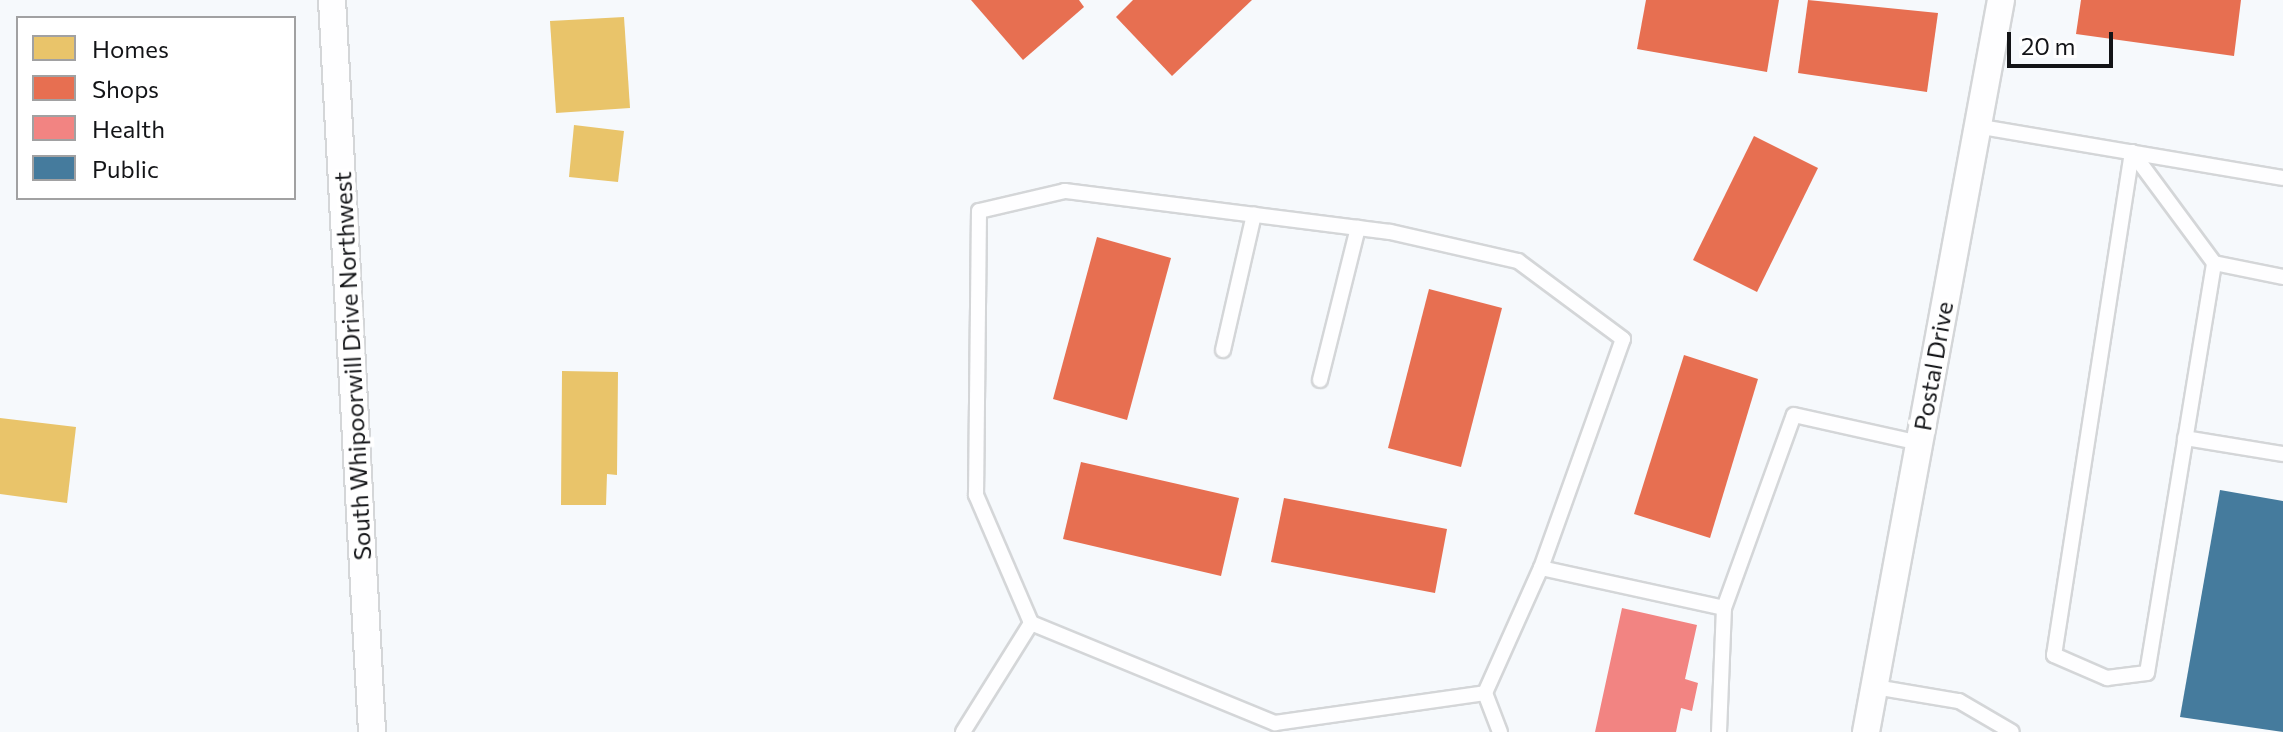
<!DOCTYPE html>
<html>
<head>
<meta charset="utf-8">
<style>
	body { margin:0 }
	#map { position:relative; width:2283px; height:732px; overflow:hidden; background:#f6f9fc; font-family:Commissioner,sans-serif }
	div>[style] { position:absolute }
	.homes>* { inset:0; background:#e9c46a }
	.shops>* { inset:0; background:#e76f51 }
	.health>* { inset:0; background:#f28482 }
	.public>* { inset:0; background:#457b9d }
	.roads { filter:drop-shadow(2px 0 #d4d6d8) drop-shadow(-2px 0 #d4d6d8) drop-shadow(0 2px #d4d6d8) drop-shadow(0 -2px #d4d6d8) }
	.service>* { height:14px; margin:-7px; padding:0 7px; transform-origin:7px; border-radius:7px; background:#fefeff }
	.minor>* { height:26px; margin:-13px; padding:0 13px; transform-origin:13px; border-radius:13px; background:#fefeff }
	span { translate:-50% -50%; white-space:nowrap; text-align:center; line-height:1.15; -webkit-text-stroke:8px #fff; paint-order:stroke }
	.street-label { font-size:24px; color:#131417 }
	.legend { position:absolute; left:16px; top:16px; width:280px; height:184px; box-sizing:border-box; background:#fff; border:2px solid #a1a1a2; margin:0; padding:10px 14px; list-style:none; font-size:24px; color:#131417 }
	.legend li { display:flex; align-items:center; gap:16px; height:40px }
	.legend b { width:40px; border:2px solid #a1a1a2 }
	.scale { position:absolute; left:2007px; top:32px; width:106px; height:36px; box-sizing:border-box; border:4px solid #131417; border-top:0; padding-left:10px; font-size:24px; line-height:28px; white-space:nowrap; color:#131417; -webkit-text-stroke:6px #fff; paint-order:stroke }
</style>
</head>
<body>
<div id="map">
	<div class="homes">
		<div style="clip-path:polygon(624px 17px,630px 108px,556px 113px,550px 21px)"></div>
		<div style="clip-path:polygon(574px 125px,624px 131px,618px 182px,569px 177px)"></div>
		<div style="clip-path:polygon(562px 371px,618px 372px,617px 475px,607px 474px,606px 505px,561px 505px)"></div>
		<div style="clip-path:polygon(0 418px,76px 427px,67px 503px,0 494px)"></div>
	</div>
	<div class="shops">
		<div style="clip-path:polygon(971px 0,1079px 0,1084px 7px,1023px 60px)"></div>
		<div style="clip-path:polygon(1133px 0,1252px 0,1172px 76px,1116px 17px)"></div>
		<div style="clip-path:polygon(1646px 0,1779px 0,1767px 72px,1637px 49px)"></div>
		<div style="clip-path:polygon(1808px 0,1938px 13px,1927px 92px,1798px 73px)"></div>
		<div style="clip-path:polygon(2081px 0,2241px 0,2234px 56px,2076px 34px)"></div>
		<div style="clip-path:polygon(1754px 136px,1818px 168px,1757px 292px,1693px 260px)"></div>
		<div style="clip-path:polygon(1097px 237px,1171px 258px,1127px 420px,1053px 399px)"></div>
		<div style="clip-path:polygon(1429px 289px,1502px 308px,1461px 467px,1388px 448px)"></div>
		<div style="clip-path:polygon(1684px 355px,1758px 379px,1710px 538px,1634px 514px)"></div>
		<div style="clip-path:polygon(1081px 462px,1239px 498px,1221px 576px,1063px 539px)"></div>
		<div style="clip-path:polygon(1284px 498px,1447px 529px,1435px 593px,1271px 562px)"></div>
	</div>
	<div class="health">
		<div style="clip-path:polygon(1622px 608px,1697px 625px,1685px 679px,1698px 683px,1692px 711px,1681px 708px,1676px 732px,1595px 732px)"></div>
	</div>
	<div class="public">
		<div style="clip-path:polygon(2220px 490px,2283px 501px,2283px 732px,2180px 717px)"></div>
	</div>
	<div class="roads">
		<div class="service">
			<div style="left:1976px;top:126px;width:311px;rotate:9.6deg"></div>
			<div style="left:2132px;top:152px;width:509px;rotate:98.81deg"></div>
			<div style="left:2054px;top:655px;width:58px;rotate:23.5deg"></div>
			<div style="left:2107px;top:678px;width:40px;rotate:-7.1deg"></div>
			<div style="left:2147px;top:673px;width:415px;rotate:-80.7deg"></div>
			<div style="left:2214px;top:263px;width:70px;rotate:11.5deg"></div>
			<div style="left:2132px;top:152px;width:138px;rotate:53.5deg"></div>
			<div style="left:1223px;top:350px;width:139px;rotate:-77.1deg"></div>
			<div style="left:1320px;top:380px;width:157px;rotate:-76deg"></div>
			<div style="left:2185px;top:438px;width:99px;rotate:9.3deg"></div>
			<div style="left:1541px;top:568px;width:243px;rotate:-70.3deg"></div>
			<div style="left:1623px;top:339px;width:131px;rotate:-143.4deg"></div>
			<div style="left:1518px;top:261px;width:131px;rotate:-167.2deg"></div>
			<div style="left:1390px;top:232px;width:328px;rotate:-172.8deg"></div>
			<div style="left:1065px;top:191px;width:88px;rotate:166.9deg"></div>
			<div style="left:979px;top:211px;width:284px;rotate:90.6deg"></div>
			<div style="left:976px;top:495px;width:139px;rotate:66.7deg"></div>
			<div style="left:1031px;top:623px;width:264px;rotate:22.3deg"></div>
			<div style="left:1275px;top:723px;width:212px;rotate:-8.1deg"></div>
			<div style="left:1485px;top:693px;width:137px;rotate:-65.9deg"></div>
			<div style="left:1541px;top:568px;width:187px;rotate:12.3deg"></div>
			<div style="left:1724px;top:608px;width:205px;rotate:-70.1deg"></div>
			<div style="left:1794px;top:415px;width:128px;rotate:12.6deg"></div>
			<div style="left:1875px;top:687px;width:85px;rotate:9.5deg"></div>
			<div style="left:1959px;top:701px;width:61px;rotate:30.3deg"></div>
			<div style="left:1485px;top:693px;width:42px;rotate:69deg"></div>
			<div style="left:963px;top:732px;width:128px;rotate:-58deg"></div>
			<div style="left:1719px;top:732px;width:124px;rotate:-87.7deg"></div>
		</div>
		<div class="minor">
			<div style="left:332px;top:0;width:733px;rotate:86.87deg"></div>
			<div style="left:1866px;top:732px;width:744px;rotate:-79.55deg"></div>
		</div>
	</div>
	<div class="street-label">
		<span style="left:352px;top:366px;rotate:-93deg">South Whipoorwill Drive Northwest</span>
		<span style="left:1933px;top:366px;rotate:-80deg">Postal Drive</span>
	</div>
	<ul class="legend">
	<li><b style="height:22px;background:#e9c46a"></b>Homes</li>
	<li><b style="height:22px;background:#e76f51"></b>Shops</li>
	<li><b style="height:22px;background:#f28482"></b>Health</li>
	<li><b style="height:22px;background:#457b9d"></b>Public</li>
	</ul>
	<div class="scale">20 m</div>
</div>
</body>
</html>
